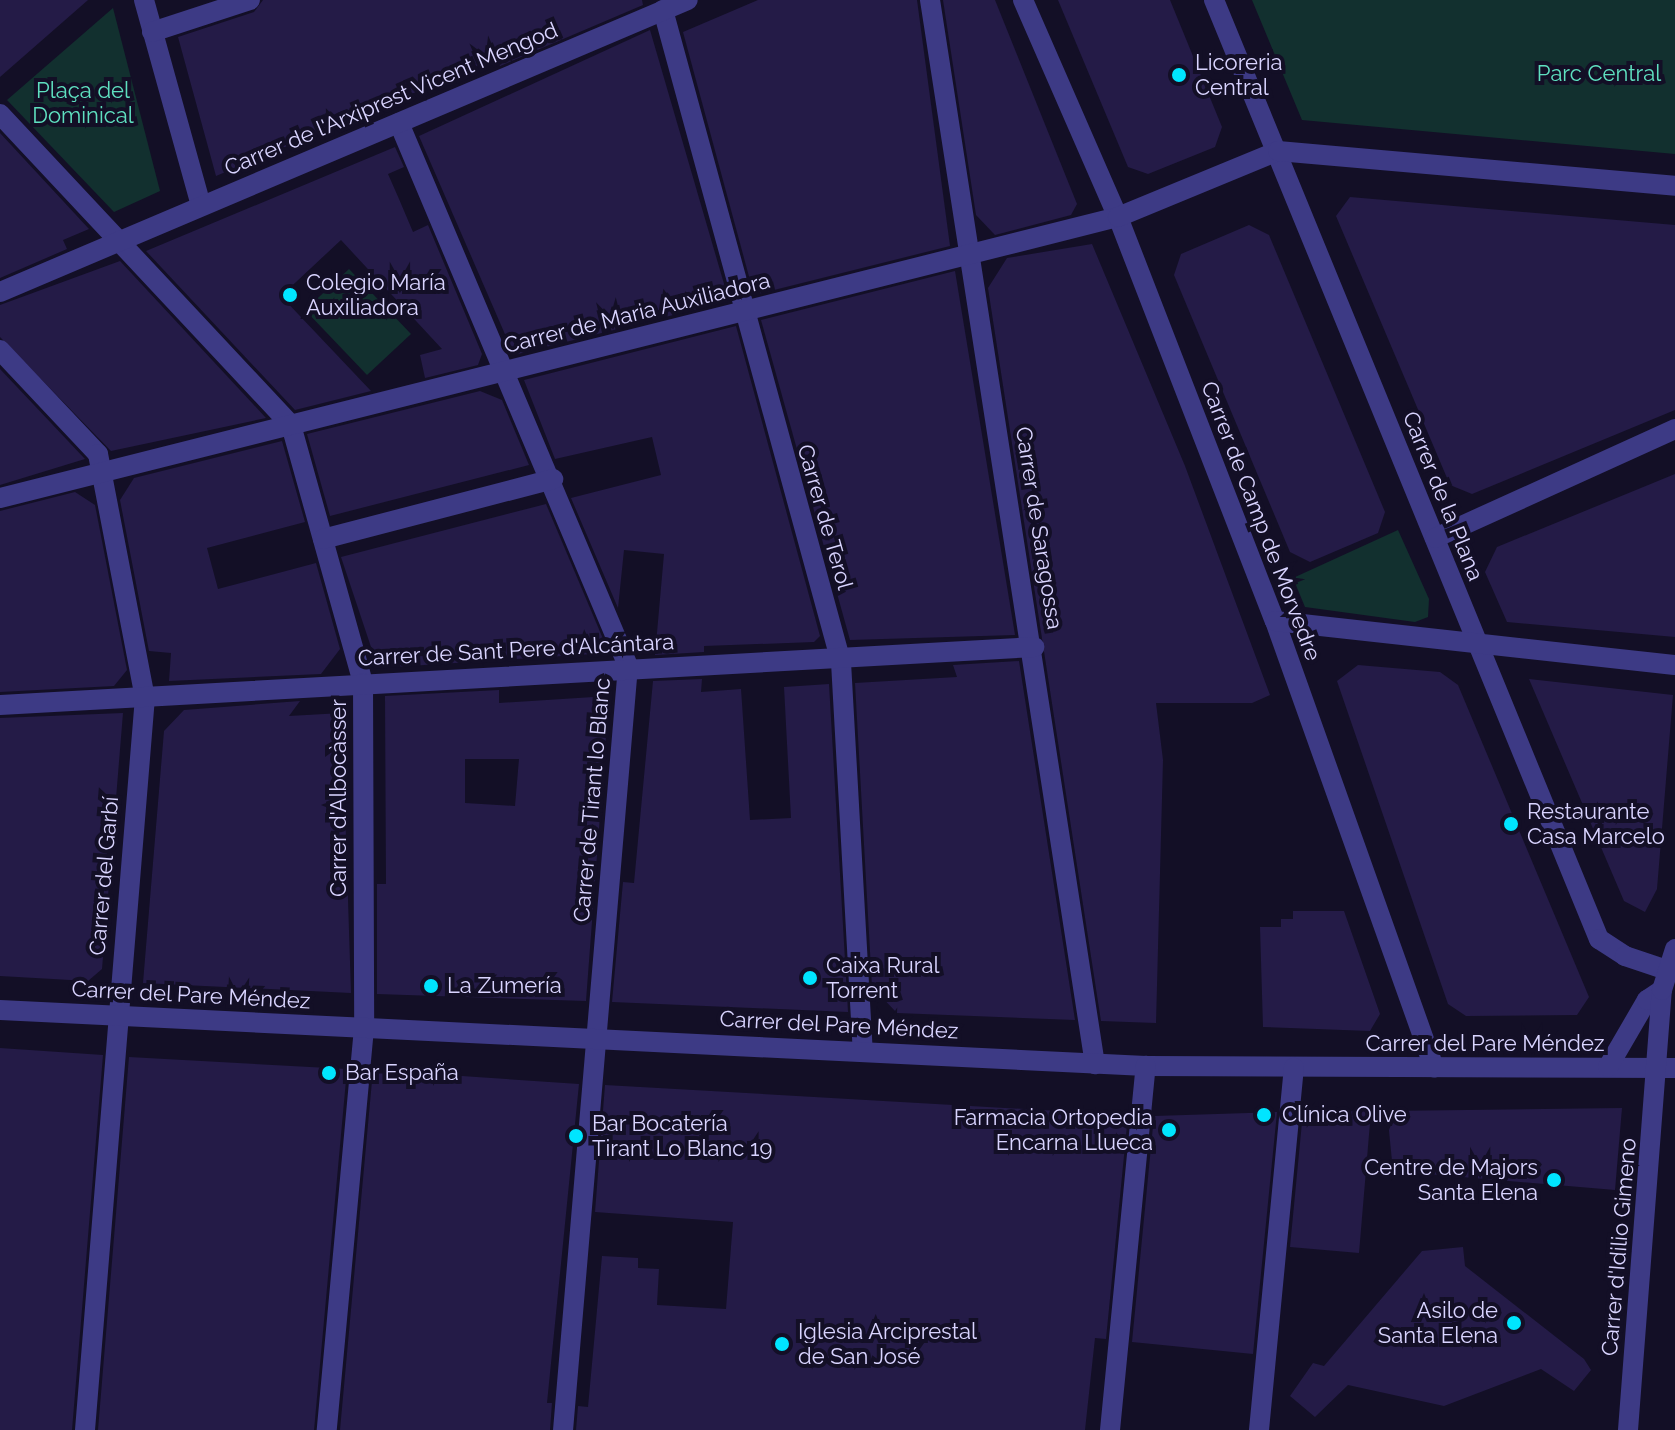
<!DOCTYPE html>
<html>
<head>
<meta charset="utf-8">
<style>
	body { margin:0 }
	#map { position:relative; width:1675px; height:1430px; overflow:hidden; background:#130f26; font-family:Raleway,sans-serif }
	div>[style] { position:absolute }
	.green>* { inset:0; background:#12302f }
	.building>* { inset:0; background:#241b47 }
	.minor>* { height:20px; margin:-10px; padding:0 10px; transform-origin:10px; border-radius:10px; background:#3d3a85 }
	.dots>* { width:22px; height:22px; translate:-50% -50%; box-sizing:border-box; border:4px solid #130f26; border-radius:50% }
	span { translate:-50% -50%; white-space:nowrap; text-align:center; line-height:1.15; -webkit-text-stroke:8px #130f26; paint-order:stroke }
	.poi-label { font-size:22px; color:#d9d4ff }
	.left { translate:0 -50%; text-align:left }
	.right { translate:-100% -50%; text-align:right }
	.park-label { font-size:22px; color:#5fe0c0 }
	.street-label { font-size:22px; color:#d9d4ff }
</style>
</head>
<body>
<div id="map">
	<div class="green">
		<div style="clip-path:polygon(1252px 0,1675px 0,1675px 154px,1302px 120px)"></div>
		<div style="clip-path:polygon(113px 8px,160px 191px,114px 212px,7px 100px)"></div>
		<div style="clip-path:polygon(349px 269px,411px 334px,367px 375px,305px 310px)"></div>
		<div style="clip-path:polygon(1398px 530px,1429px 599px,1428px 617px,1415px 622px,1305px 607px,1293px 578px)"></div>
	</div>
	<div class="building">
		<div style="clip-path:polygon(0 0,88px 0,0 77px)"></div>
		<div style="clip-path:polygon(263px 0,642px 0,643px 5px,500px 66px,497px 58px,216px 176px,178px 37px,254px 12px)"></div>
		<div style="clip-path:polygon(758px 0,917px 0,950px 246px,754px 295px,683px 32px)"></div>
		<div style="clip-path:polygon(943px 0,995px 0,1077px 204px,1071px 215px,995px 235px,976px 215px)"></div>
		<div style="clip-path:polygon(1058px 0,1170px 0,1222px 127px,1215px 147px,1148px 174px,1128px 167px)"></div>
		<div style="clip-path:polygon(650px 30px,729px 301px,514px 355px,419px 136px)"></div>
		<div style="clip-path:polygon(0 133px,89px 229px,63px 240px,67px 249px,0 278px)"></div>
		<div style="clip-path:polygon(395px 147px,404px 167px,388px 174px,399px 199px,413px 232px,428px 225px,482px 354px,478px 365px,425px 378px,420px 355px,442px 349px,341px 240px,281px 296px,371px 391px,295px 410px,146px 251px)"></div>
		<div style="clip-path:polygon(1350px 197px,1675px 225px,1675px 410px,1472px 494px,1450px 485px,1336px 216px)"></div>
		<div style="clip-path:polygon(1249px 225px,1269px 235px,1385px 512px,1378px 533px,1310px 562px,1290px 552px,1174px 275px,1181px 254px)"></div>
		<div style="clip-path:polygon(1092px 244px,1185px 466px,1270px 695px,1252px 703px,1156px 703px,1163px 760px,1156px 1023px,1101px 1021px,988px 288px,1007px 258px)"></div>
		<div style="clip-path:polygon(120px 261px,266px 418px,111px 451px,0 337px,0 305px)"></div>
		<div style="clip-path:polygon(955px 271px,1015px 635px,850px 640px,761px 320px)"></div>
		<div style="clip-path:polygon(736px 326px,820px 636px,814px 642px,704px 646px,704px 652px,655px 655px,664px 554px,624px 550px,618px 608px,571px 498px,661px 475px,652px 437px,555px 459px,524px 380px)"></div>
		<div style="clip-path:polygon(0 369px,85px 459px,0 485px)"></div>
		<div style="clip-path:polygon(480px 391px,502px 400px,529px 465px,330px 516px,307px 434px)"></div>
		<div style="clip-path:polygon(282px 441px,305px 522px,207px 548px,218px 589px,316px 563px,340px 649px,321px 674px,169px 681px,171px 653px,149px 651px,120px 500px,134px 478px)"></div>
		<div style="clip-path:polygon(1675px 474px,1675px 637px,1507px 622px,1485px 572px,1497px 547px)"></div>
		<div style="clip-path:polygon(75px 492px,95px 505px,127px 670px,114px 686px,0 692px,0 511px)"></div>
		<div style="clip-path:polygon(546px 504px,609px 653px,378px 668px,341px 557px)"></div>
		<div style="clip-path:polygon(1019px 661px,1075px 1020px,897px 1013px,872px 987px,855px 683px,957px 677px,953px 665px)"></div>
		<div style="clip-path:polygon(1358px 665px,1440px 672px,1458px 685px,1589px 997px,1577px 1015px,1466px 1016px,1448px 1004px,1337px 681px)"></div>
		<div style="clip-path:polygon(702px 679px,701px 692px,741px 689px,750px 820px,791px 818px,784px 687px,829px 684px,848px 1012px,612px 1002px,623px 882px,634px 883px,653px 681px)"></div>
		<div style="clip-path:polygon(1529px 679px,1673px 695px,1657px 889px,1645px 912px,1624px 901px)"></div>
		<div style="clip-path:polygon(evenodd,499px 690px,499px 703px,609px 696px,586px 1001px,377px 994px,377px 884px,386px 884px,385px 696px,499px 690px,465px 759px,519px 759px,515px 806px,465px 803px,465px 759px)"></div>
		<div style="clip-path:polygon(300px 701px,289px 716px,342px 713px,351px 993px,143px 983px,164px 731px,184px 710px)"></div>
		<div style="clip-path:polygon(123px 713px,102px 969px,88px 981px,0 976px,0 718px)"></div>
		<div style="clip-path:polygon(1293px 911px,1344px 911px,1380px 1014px,1370px 1031px,1263px 1027px,1260px 927px,1281px 927px,1281px 919px,1293px 919px)"></div>
		<div style="clip-path:polygon(0 1048px,103px 1055px,72px 1430px,0 1430px)"></div>
		<div style="clip-path:polygon(129px 1057px,347px 1069px,314px 1430px,98px 1430px)"></div>
		<div style="clip-path:polygon(373px 1070px,579px 1084px,547px 1403px,552px 1403px,550px 1430px,340px 1430px)"></div>
		<div style="clip-path:polygon(605px 1085px,1128px 1115px,1106px 1339px,1095px 1338px,1085px 1430px,576px 1430px,578px 1406px,588px 1407px,602px 1256px,638px 1258px,638px 1268px,659px 1269px,657px 1305px,726px 1309px,733px 1222px,595px 1212px)"></div>
		<div style="clip-path:polygon(1622px 1108px,1615px 1190px,1393px 1171px,1387px 1111px)"></div>
		<div style="clip-path:polygon(1371px 1111px,1359px 1253px,1290px 1247px,1303px 1112px)"></div>
		<div style="clip-path:polygon(1277px 1112px,1253px 1354px,1132px 1342px,1154px 1116px)"></div>
		<div style="clip-path:polygon(1463px 1247px,1465px 1266px,1584px 1359px,1591px 1370px,1574px 1391px,1541px 1369px,1444px 1406px,1348px 1385px,1315px 1417px,1290px 1396px,1313px 1363px,1324px 1366px,1422px 1251px)"></div>
	</div>
	<div class="minor">
		<div style="left:144px;top:0;width:213px;rotate:74.5deg"></div>
		<div style="left:930px;top:0;width:1077px;rotate:81.19deg"></div>
		<div style="left:1023px;top:0;width:237px;rotate:66.4deg"></div>
		<div style="left:1118px;top:217px;width:433px;rotate:68.8deg"></div>
		<div style="left:1275px;top:621px;width:474px;rotate:70.4deg"></div>
		<div style="left:1214px;top:0;width:1015px;rotate:67.71deg"></div>
		<div style="left:1599px;top:939px;width:31px;rotate:33deg"></div>
		<div style="left:1625px;top:956px;width:44px;rotate:18.4deg"></div>
		<div style="left:663px;top:10px;width:676px;rotate:74.73deg"></div>
		<div style="left:841px;top:662px;width:389px;rotate:86.8deg"></div>
		<div style="left:152px;top:32px;width:103px;rotate:-18.1deg"></div>
		<div style="left:0;top:114px;width:426px;rotate:46.9deg"></div>
		<div style="left:291px;top:425px;width:268px;rotate:74.4deg"></div>
		<div style="left:363px;top:683px;width:345px;rotate:89.8deg"></div>
		<div style="left:364px;top:1028px;width:404px;rotate:95.3deg"></div>
		<div style="left:399px;top:123px;width:589px;rotate:67.13deg"></div>
		<div style="left:628px;top:666px;width:767px;rotate:94.86deg"></div>
		<div style="left:0;top:292px;width:747px;rotate:-23deg"></div>
		<div style="left:0;top:350px;width:143px;rotate:46.7deg"></div>
		<div style="left:98px;top:454px;width:248px;rotate:79.1deg"></div>
		<div style="left:145px;top:697px;width:735px;rotate:94.68deg"></div>
		<div style="left:0;top:498px;width:1153px;rotate:-14.11deg"></div>
		<div style="left:1118px;top:217px;width:173px;rotate:-22.4deg"></div>
		<div style="left:1278px;top:151px;width:399px;rotate:5deg"></div>
		<div style="left:1435px;top:538px;width:264px;rotate:-24.4deg"></div>
		<div style="left:323px;top:539px;width:238px;rotate:-14.6deg"></div>
		<div style="left:1275px;top:621px;width:402px;rotate:6.3deg"></div>
		<div style="left:0;top:705px;width:1036px;rotate:-3.21deg"></div>
		<div style="left:0;top:1010px;width:1147px;rotate:2.8deg"></div>
		<div style="left:1146px;top:1066px;width:529px;rotate:0.22deg"></div>
		<div style="left:1608px;top:1067px;width:78px;rotate:-59.8deg"></div>
		<div style="left:1647px;top:1000px;width:18px;rotate:-34deg"></div>
		<div style="left:1110px;top:1430px;width:366px;rotate:-84.4deg"></div>
		<div style="left:1259px;top:1430px;width:364px;rotate:-84.5deg"></div>
		<div style="left:1628px;top:1430px;width:441px;rotate:-85.6deg"></div>
		<div style="left:1662px;top:990px;width:43px;rotate:-72.4deg"></div>
	</div>
	<div class="dots">
		<div style="left:1179px;top:75px;background:#00e5ff"></div>
		<div style="left:290px;top:295px;background:#00e5ff"></div>
		<div style="left:1511px;top:824px;background:#00e5ff"></div>
		<div style="left:810px;top:978px;background:#00e5ff"></div>
		<div style="left:431px;top:986px;background:#00e5ff"></div>
		<div style="left:329px;top:1073px;background:#00e5ff"></div>
		<div style="left:1264px;top:1115px;background:#00e5ff"></div>
		<div style="left:1169px;top:1130px;background:#00e5ff"></div>
		<div style="left:576px;top:1136px;background:#00e5ff"></div>
		<div style="left:1554px;top:1180px;background:#00e5ff"></div>
		<div style="left:1514px;top:1323px;background:#00e5ff"></div>
		<div style="left:782px;top:1344px;background:#00e5ff"></div>
	</div>
	<div class="poi-label">
		<span class="left" style="left:1195px;top:75px">Licoreria<br>Central</span>
		<span class="left" style="left:306px;top:295px">Colegio María<br>Auxiliadora</span>
		<span class="left" style="left:1527px;top:824px">Restaurante<br>Casa Marcelo</span>
		<span class="left" style="left:826px;top:978px">Caixa Rural<br>Torrent</span>
		<span class="left" style="left:447px;top:986px">La Zumería</span>
		<span class="left" style="left:345px;top:1073px">Bar España</span>
		<span class="left" style="left:1282px;top:1115px">Clínica Olive</span>
		<span class="right" style="left:1153px;top:1130px">Farmacia Ortopedia<br>Encarna Llueca</span>
		<span class="left" style="left:592px;top:1136px">Bar Bocatería<br>Tirant Lo Blanc 19</span>
		<span class="right" style="left:1538px;top:1180px">Centre de Majors<br>Santa Elena</span>
		<span class="right" style="left:1498px;top:1323px">Asilo de<br>Santa Elena</span>
		<span class="left" style="left:798px;top:1344px">Iglesia Arciprestal<br>de San José</span>
	</div>
	<div class="park-label">
		<span style="left:1599px;top:74px">Parc Central</span>
		<span style="left:83px;top:103px">Plaça del<br>Dominical</span>
	</div>
	<div class="street-label">
		<span style="left:391px;top:99px;rotate:-23deg">Carrer de l'Arxiprest Vicent Mengod</span>
		<span style="left:637px;top:313px;rotate:-14deg">Carrer de Maria Auxiliadora</span>
		<span style="left:1443px;top:496px;rotate:68deg">Carrer de la Plana</span>
		<span style="left:825px;top:517px;rotate:74deg">Carrer de Terol</span>
		<span style="left:1261px;top:521px;rotate:69deg">Carrer de Camp de Morvedre</span>
		<span style="left:1039px;top:528px;rotate:81deg">Carrer de Saragossa</span>
		<span style="left:516px;top:650px;rotate:-3deg">Carrer de Sant Pere d'Alcántara</span>
		<span style="left:339px;top:798px;rotate:-90deg">Carrer d'Albocàsser</span>
		<span style="left:592px;top:800px;rotate:-85deg">Carrer de Tirant lo Blanc</span>
		<span style="left:104px;top:876px;rotate:-85deg">Carrer del Garbí</span>
		<span style="left:191px;top:995px;rotate:3deg">Carrer del Pare Méndez</span>
		<span style="left:839px;top:1025px;rotate:3deg">Carrer del Pare Méndez</span>
		<span style="left:1485px;top:1044px">Carrer del Pare Méndez</span>
		<span style="left:1619px;top:1247px;rotate:-85deg">Carrer d'Idilio Gimeno</span>
	</div>
</div>
</body>
</html>
